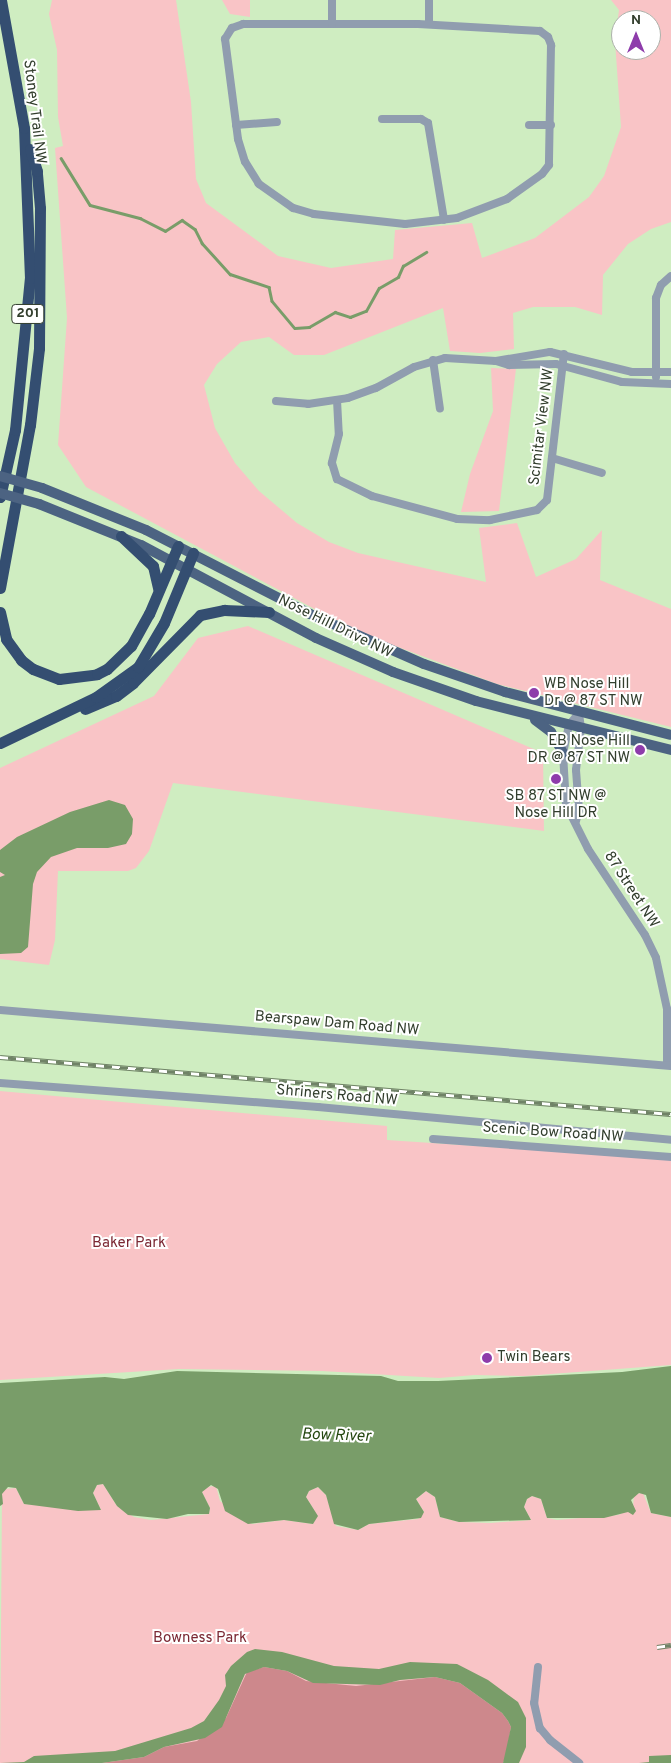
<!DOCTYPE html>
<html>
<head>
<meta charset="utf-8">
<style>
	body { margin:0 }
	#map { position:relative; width:671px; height:1763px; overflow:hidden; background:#cfedc1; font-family:Overpass,sans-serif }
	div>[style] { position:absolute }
	.green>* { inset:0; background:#f9c4c6 }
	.forest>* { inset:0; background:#cd888c }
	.water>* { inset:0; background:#799d69 }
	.stream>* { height:2.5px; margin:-1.25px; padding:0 1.25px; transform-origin:1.25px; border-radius:1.25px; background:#799d69 }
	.minor>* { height:8px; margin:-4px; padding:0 4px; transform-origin:4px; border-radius:4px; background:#909daf }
	.major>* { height:10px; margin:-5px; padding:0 5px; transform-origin:5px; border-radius:5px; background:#4c6382 }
	.highway>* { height:11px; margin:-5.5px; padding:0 5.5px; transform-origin:5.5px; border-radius:5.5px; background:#344e71 }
	.rail>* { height:4.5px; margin-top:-2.25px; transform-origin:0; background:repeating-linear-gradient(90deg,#fff 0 8px,#708367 0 16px); box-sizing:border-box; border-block:1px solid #708367 }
	.major-bridge>* { height:10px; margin:-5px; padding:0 5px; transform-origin:5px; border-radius:5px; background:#4c6382 }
	.dots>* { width:14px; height:14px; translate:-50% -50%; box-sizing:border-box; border:2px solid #fff; border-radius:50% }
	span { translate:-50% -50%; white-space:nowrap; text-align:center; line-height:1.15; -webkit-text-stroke:4px #fff; paint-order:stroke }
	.shield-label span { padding:1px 4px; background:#fff; border:1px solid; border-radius:4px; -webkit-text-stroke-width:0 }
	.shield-label { font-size:14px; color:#323e2d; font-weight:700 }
	.street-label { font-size:15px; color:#323e2d }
	.poi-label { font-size:15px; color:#323e2d }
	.left { translate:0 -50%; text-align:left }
	.right { translate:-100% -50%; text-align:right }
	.park-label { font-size:15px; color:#7b2833 }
	.water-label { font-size:16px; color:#254811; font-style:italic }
	.north { position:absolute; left:611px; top:10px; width:50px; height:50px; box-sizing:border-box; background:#fff; border:1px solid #adb2ab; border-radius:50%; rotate:0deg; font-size:14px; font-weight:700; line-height:20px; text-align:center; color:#323e2d }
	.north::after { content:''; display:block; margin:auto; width:18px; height:22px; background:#8e3cab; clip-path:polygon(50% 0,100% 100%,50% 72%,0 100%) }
</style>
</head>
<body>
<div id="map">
	<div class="green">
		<div style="clip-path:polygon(evenodd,52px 0,176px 0,191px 102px,196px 179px,206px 203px,278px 256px,331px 268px,393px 259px,395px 230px,472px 223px,482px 258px,535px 238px,589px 197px,604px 176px,621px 127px,615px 41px,619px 10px,611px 0,671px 0,671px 222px,651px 229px,628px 244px,603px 275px,602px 315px,575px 307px,533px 307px,513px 313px,514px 349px,480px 353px,450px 351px,443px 308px,324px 355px,294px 355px,269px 337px,241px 342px,217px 364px,204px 385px,215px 428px,235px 463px,259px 491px,297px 523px,329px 542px,358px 553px,486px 582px,479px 528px,517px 523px,536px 577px,576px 559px,602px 530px,600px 580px,671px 609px,671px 727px,497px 684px,382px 641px,324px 614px,86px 487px,58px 445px,67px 318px,55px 148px,63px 146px,58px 117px,57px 50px,49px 14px,52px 0,621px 20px,651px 20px,651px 50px,621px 50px,621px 20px)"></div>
		<div style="clip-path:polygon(222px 0,250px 0,250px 17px,230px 14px)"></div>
		<div style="clip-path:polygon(491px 368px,516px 369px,499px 511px,461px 512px,470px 474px,493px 411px)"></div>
		<div style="clip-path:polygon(248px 626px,543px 753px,544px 831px,173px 783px,149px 851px,136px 868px,128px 871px,58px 871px,55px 940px,49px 965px,0 959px,0 768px,154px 696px,198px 638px)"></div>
		<div style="clip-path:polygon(0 1091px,387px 1126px,387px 1140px,671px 1159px,671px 1365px,524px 1376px,475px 1375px,439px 1378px,322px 1371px,179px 1369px,0 1380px)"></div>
		<div style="clip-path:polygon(103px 1484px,117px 1506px,134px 1517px,151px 1520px,209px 1514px,210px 1508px,202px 1492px,205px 1487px,216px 1486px,220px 1501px,252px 1524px,284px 1520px,313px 1524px,314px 1510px,306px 1497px,309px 1491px,318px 1487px,326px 1495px,336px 1526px,358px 1530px,369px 1524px,418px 1519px,424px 1512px,416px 1499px,426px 1491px,435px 1497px,440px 1517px,459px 1522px,490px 1523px,531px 1520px,524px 1507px,527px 1499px,532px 1496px,541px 1499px,547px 1518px,557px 1520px,618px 1515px,633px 1508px,634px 1494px,643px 1493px,651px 1513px,671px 1517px,671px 1763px,0 1763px,2px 1494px,5px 1489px,16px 1488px,24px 1504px,101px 1510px,93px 1493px,97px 1485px)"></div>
	</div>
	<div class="forest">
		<div style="clip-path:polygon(264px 1667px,287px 1671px,306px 1681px,356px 1686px,435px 1677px,460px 1683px,502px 1713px,508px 1721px,511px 1727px,506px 1756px,503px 1763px,102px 1763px,144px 1757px,164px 1747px,197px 1741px,226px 1718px,247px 1672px)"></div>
	</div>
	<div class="water">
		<div style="clip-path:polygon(109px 800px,125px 805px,133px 819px,132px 834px,126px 844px,108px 848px,77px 848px,51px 857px,37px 872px,33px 884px,28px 947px,21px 953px,0 954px,0 877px,5px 875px,0 872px,0 850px,17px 837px,70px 812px)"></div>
		<div style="clip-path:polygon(671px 1366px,671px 1517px,651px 1513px,646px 1495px,639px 1493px,631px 1500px,636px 1511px,633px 1515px,628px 1512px,604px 1518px,547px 1518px,541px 1499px,532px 1496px,527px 1499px,524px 1507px,531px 1520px,459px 1522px,440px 1517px,435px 1497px,426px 1491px,416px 1499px,424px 1512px,421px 1518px,369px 1524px,358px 1530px,334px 1524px,326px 1495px,318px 1487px,309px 1491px,306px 1497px,318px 1516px,313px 1524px,284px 1520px,248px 1524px,225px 1511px,218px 1489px,211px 1485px,202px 1492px,210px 1508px,209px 1514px,188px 1514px,167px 1519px,128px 1515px,117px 1506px,103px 1484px,97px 1485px,93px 1493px,101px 1510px,78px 1511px,24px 1504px,16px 1488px,8px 1487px,2px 1494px,3px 1504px,0 1506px,0 1383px,105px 1377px,124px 1379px,177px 1371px,381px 1376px,398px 1381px,438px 1381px,622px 1372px)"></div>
		<div style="clip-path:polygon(255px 1649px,282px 1652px,334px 1666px,379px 1669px,410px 1662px,457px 1664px,488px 1680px,518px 1702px,526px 1718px,526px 1747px,519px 1763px,503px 1763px,511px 1727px,508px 1721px,502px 1713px,460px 1683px,435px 1677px,400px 1680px,380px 1685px,313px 1683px,287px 1671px,264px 1667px,245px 1674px,222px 1727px,205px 1738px,164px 1747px,144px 1757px,102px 1763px,0 1763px,24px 1762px,34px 1756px,115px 1751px,191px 1728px,204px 1721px,219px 1700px,226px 1686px,225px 1675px,231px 1666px,247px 1652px)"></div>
		<div style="clip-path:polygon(671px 1755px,671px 1763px,639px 1763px,649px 1762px,649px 1756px)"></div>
	</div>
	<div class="stream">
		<div style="left:61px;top:158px;width:55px;rotate:58.3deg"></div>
		<div style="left:90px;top:205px;width:52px;rotate:14.6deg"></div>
		<div style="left:140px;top:218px;width:28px;rotate:27deg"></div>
		<div style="left:165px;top:231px;width:20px;rotate:-33deg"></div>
		<div style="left:182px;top:220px;width:16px;rotate:35deg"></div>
		<div style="left:195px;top:229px;width:16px;rotate:63deg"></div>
		<div style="left:202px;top:243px;width:42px;rotate:47.9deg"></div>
		<div style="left:230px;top:274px;width:41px;rotate:18.4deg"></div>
		<div style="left:269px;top:287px;width:14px;rotate:78deg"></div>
		<div style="left:272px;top:301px;width:35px;rotate:50deg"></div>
		<div style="left:295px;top:328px;width:14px;rotate:-4deg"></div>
		<div style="left:309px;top:327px;width:30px;rotate:-30deg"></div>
		<div style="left:335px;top:312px;width:16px;rotate:18deg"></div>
		<div style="left:350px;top:317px;width:17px;rotate:-21deg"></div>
		<div style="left:366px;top:311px;width:26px;rotate:-61deg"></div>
		<div style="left:379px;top:288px;width:22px;rotate:-30deg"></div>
		<div style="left:398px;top:277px;width:12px;rotate:-66deg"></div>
		<div style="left:403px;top:266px;width:27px;rotate:-31deg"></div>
	</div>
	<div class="minor">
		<div style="left:429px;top:0;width:24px;rotate:90deg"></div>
		<div style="left:243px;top:24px;width:175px"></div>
		<div style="left:418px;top:24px;width:122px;rotate:3.3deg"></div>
		<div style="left:540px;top:31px;width:10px;rotate:37deg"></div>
		<div style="left:548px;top:37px;width:9px;rotate:69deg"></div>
		<div style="left:551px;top:45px;width:120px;rotate:91deg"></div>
		<div style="left:549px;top:165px;width:11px;rotate:128deg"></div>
		<div style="left:542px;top:174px;width:43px;rotate:144.5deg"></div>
		<div style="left:507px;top:199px;width:53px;rotate:159.2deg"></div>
		<div style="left:457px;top:218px;width:52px;rotate:173.4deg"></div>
		<div style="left:405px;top:224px;width:92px;rotate:-173.7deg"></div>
		<div style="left:314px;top:214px;width:22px;rotate:-164deg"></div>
		<div style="left:293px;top:208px;width:42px;rotate:-144.8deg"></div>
		<div style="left:259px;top:184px;width:26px;rotate:-122deg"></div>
		<div style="left:245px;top:162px;width:24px;rotate:-107deg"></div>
		<div style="left:238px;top:139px;width:101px;rotate:-97.4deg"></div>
		<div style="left:225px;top:39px;width:13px;rotate:-58deg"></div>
		<div style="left:232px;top:28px;width:12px;rotate:-20deg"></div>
		<div style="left:332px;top:24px;width:24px;rotate:-90deg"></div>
		<div style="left:382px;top:119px;width:39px"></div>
		<div style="left:421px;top:119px;width:8px;rotate:30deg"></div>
		<div style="left:428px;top:123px;width:98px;rotate:80.6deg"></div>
		<div style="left:236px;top:125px;width:41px;rotate:-4.2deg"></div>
		<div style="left:529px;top:125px;width:22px"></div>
		<div style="left:433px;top:360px;width:49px;rotate:81.9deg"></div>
		<div style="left:496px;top:361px;width:55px;rotate:-9.5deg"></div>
		<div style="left:550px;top:352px;width:84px;rotate:13.7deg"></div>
		<div style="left:632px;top:372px;width:39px"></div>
		<div style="left:656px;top:377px;width:79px;rotate:-90deg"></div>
		<div style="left:656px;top:298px;width:14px;rotate:-69deg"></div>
		<div style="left:661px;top:285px;width:13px;rotate:-42deg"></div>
		<div style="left:337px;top:400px;width:34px;rotate:87deg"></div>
		<div style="left:339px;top:434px;width:30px;rotate:104deg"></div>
		<div style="left:332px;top:463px;width:17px;rotate:73deg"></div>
		<div style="left:337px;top:479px;width:39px;rotate:26deg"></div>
		<div style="left:372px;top:496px;width:88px;rotate:15.1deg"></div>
		<div style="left:457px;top:519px;width:33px;rotate:2deg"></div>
		<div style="left:490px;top:520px;width:48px;rotate:-12deg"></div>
		<div style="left:537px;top:510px;width:14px;rotate:-45deg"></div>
		<div style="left:547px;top:500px;width:147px;rotate:-83.4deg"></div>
		<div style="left:276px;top:401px;width:32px;rotate:5deg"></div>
		<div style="left:308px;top:404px;width:40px;rotate:-8.5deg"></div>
		<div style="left:348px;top:398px;width:30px;rotate:-20deg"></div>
		<div style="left:376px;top:388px;width:43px;rotate:-28.9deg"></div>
		<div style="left:414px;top:367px;width:32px;rotate:-16deg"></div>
		<div style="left:445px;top:358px;width:51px;rotate:3.4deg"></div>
		<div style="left:496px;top:361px;width:14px;rotate:17deg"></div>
		<div style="left:509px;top:365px;width:47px;rotate:-1.2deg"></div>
		<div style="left:556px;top:364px;width:68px;rotate:15.3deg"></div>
		<div style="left:622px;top:382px;width:49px;rotate:2.3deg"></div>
		<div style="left:552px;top:458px;width:52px;rotate:16.7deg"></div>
		<div style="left:579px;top:713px;width:16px;rotate:130deg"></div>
		<div style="left:569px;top:725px;width:29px;rotate:102deg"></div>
		<div style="left:563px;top:753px;width:52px;rotate:86.7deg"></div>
		<div style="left:566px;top:805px;width:49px;rotate:63.4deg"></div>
		<div style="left:588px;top:849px;width:103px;rotate:56.5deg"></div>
		<div style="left:645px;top:935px;width:25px;rotate:64deg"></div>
		<div style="left:656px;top:958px;width:52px;rotate:77.8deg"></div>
		<div style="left:667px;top:1009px;width:56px;rotate:90deg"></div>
		<div style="left:576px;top:821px;width:11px;rotate:-75deg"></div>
		<div style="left:579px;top:810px;width:40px;rotate:-94.3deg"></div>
		<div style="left:576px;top:770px;width:42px;rotate:-83.2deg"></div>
		<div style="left:581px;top:728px;width:15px;rotate:-98deg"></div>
		<div style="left:0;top:1010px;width:673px;rotate:4.77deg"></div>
		<div style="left:0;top:1083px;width:319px;rotate:4.3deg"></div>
		<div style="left:318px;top:1107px;width:355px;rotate:5.3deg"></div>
		<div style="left:433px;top:1139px;width:239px;rotate:4.3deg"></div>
		<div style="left:538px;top:1667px;width:36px;rotate:96deg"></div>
		<div style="left:534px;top:1703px;width:26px;rotate:77deg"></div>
		<div style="left:540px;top:1728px;width:16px;rotate:50deg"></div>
		<div style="left:550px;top:1740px;width:37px;rotate:38deg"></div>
	</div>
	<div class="major">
		<div style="left:42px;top:488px;width:112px;rotate:22deg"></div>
		<div style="left:146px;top:530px;width:184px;rotate:27.1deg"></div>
		<div style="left:310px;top:614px;width:124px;rotate:23.7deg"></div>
		<div style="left:424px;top:664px;width:86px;rotate:19.1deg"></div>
		<div style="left:505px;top:692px;width:171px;rotate:14.5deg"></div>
		<div style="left:39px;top:504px;width:110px;rotate:21.9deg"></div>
		<div style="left:141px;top:545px;width:198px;rotate:28deg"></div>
		<div style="left:316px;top:638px;width:84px;rotate:23.8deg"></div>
		<div style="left:393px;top:672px;width:88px;rotate:19.3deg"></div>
		<div style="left:476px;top:701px;width:201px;rotate:14.1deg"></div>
		<div style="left:535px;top:720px;width:20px;rotate:37deg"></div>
		<div style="left:551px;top:732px;width:24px;rotate:60deg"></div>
	</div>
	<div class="highway">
		<div style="left:0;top:497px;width:69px;rotate:-77.4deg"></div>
		<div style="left:15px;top:430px;width:153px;rotate:-84.4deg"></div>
		<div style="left:30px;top:278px;width:150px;rotate:-92.3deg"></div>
		<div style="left:24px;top:128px;width:130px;rotate:-100.2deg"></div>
		<div style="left:121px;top:536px;width:44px;rotate:43.2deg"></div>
		<div style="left:153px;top:566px;width:23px;rotate:77deg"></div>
		<div style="left:0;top:588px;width:166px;rotate:-79.6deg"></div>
		<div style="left:30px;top:425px;width:78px;rotate:-83.3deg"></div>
		<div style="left:39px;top:348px;width:140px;rotate:-89.6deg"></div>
		<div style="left:40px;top:208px;width:37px;rotate:-95deg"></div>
		<div style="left:37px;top:171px;width:23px;rotate:-108deg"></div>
		<div style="left:0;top:612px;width:28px;rotate:77deg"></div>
		<div style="left:6px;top:639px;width:26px;rotate:54deg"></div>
		<div style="left:21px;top:660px;width:15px;rotate:37deg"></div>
		<div style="left:33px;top:669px;width:28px;rotate:21deg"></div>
		<div style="left:59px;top:679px;width:38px;rotate:-7deg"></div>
		<div style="left:97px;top:674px;width:11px;rotate:-27deg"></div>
		<div style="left:107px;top:669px;width:33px;rotate:-44deg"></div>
		<div style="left:131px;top:646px;width:37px;rotate:-61deg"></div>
		<div style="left:149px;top:614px;width:74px;rotate:-66.9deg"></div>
		<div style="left:85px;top:709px;width:34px;rotate:-23deg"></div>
		<div style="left:116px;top:696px;width:21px;rotate:-37deg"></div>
		<div style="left:133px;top:683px;width:95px;rotate:-45.4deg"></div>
		<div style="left:200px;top:615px;width:25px;rotate:-12deg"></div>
		<div style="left:224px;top:610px;width:45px;rotate:2.5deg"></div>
		<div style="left:0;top:743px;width:106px;rotate:-25.6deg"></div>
		<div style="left:96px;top:697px;width:52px;rotate:-35.5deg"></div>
		<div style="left:138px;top:667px;width:51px;rotate:-59.4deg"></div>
		<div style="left:164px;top:623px;width:76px;rotate:-67.5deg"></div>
	</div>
	<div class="rail">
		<div style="left:0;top:1057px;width:673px;rotate:4.86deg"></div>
		<div style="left:657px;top:1647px;width:14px;rotate:-8deg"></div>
	</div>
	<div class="major-bridge">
		<div style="left:0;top:476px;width:44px;rotate:15.9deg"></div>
		<div style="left:0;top:493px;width:41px;rotate:15.8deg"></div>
	</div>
	<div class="dots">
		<div style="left:534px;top:693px;background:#8e3cab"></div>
		<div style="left:640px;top:750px;background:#8e3cab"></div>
		<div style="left:556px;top:779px;background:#8e3cab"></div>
		<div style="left:487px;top:1358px;background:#8e3cab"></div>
	</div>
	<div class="shield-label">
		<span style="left:28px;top:314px">201</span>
	</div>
	<div class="street-label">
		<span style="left:34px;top:112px;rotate:83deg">Stoney Trail NW</span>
		<span style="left:542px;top:427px;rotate:-83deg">Scimitar View NW</span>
		<span style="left:335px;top:627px;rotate:26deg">Nose Hill Drive NW</span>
		<span style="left:631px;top:890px;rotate:57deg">87 Street NW</span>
		<span style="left:337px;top:1024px;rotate:5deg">Bearspaw Dam Road NW</span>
		<span style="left:337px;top:1096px;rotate:5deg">Shriners Road NW</span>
		<span style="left:553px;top:1133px;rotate:4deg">Scenic Bow Road NW</span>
	</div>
	<div class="poi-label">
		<span class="left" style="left:544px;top:693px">WB Nose Hill<br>Dr @ 87 ST NW</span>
		<span class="right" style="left:630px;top:750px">EB Nose Hill<br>DR @ 87 ST NW</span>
		<span style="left:556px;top:805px">SB 87 ST NW @<br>Nose Hill DR</span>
		<span class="left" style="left:497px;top:1358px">Twin Bears</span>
	</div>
	<div class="park-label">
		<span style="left:129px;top:1244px">Baker Park</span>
		<span style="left:200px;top:1639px">Bowness Park</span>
	</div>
	<div class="water-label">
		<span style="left:336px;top:1436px;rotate:2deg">Bow River</span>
	</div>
	<div class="north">N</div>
</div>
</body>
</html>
